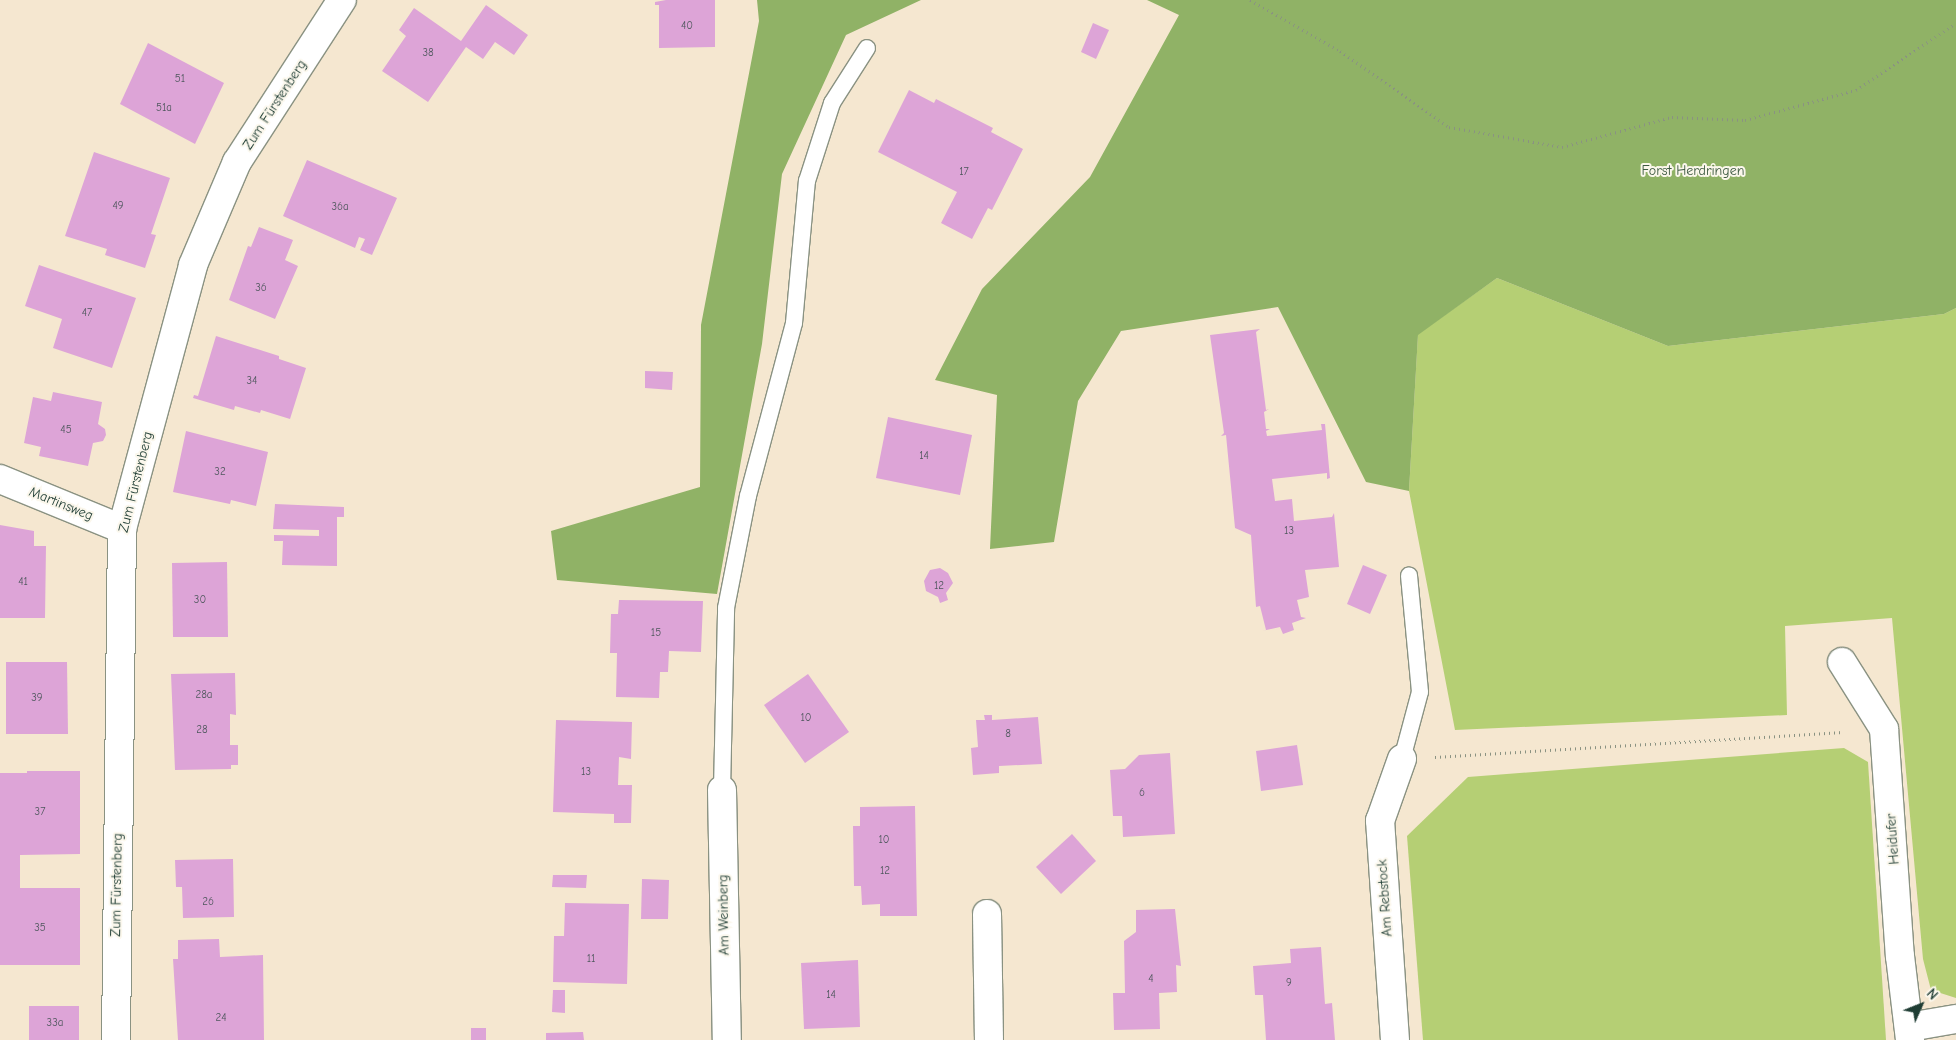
<!DOCTYPE html>
<html>
<head>
<meta charset="utf-8">
<style>
	body { margin:0 }
	#map { position:relative; width:1956px; height:1040px; overflow:hidden; background:#f5e7d0; font-family:"Comic Neue",sans-serif }
	div>[style] { position:absolute }
	.green>* { inset:0; background:#b5cf74 }
	.forest>* { inset:0; background:#90b266 }
	.building>* { inset:0; background:#dda4d7 }
	.path>* { height:3px; margin-top:-1.5px; transform-origin:0; background:repeating-linear-gradient(90deg,#8a9282 0 1px,transparent 0 5px) }
	.roads { filter:drop-shadow(1px 0 #8a9282) drop-shadow(-1px 0 #8a9282) drop-shadow(0 1px #8a9282) drop-shadow(0 -1px #8a9282) }
	.service>* { height:16px; margin:-8px; padding:0 8px; transform-origin:8px; border-radius:8px; background:#fff }
	.minor>* { height:28px; margin:-14px; padding:0 14px; transform-origin:14px; border-radius:14px; background:#fff }
	span { translate:-50% -50%; white-space:nowrap; text-align:center; line-height:1.15; -webkit-text-stroke:4px #fbf7ec; paint-order:stroke }
	.number-label { font-size:11px; color:#4e575d }
	.number-label span { -webkit-text-stroke-width:0 }
	.street-label { font-size:14px; color:#1f3d34 }
	.park-label { font-size:14px; color:#3d5a41 }
	.north { position:absolute; left:1896px; top:980px; width:50px; height:50px; -webkit-text-stroke:4px #fbf7ec; paint-order:stroke; rotate:46deg; font-size:14px; font-weight:700; line-height:20px; text-align:center; color:#1f3d34 }
	.north::after { content:''; display:block; margin:auto; width:18px; height:22px; background:#1f3d34; clip-path:polygon(50% 0,100% 100%,50% 72%,0 100%) }
</style>
</head>
<body>
<div id="map">
	<div class="green">
		<div style="clip-path:polygon(1497px 278px,1668px 346px,1944px 314px,1956px 308px,1956px 998px,1931px 990px,1923px 959px,1892px 618px,1785px 626px,1787px 715px,1455px 730px,1409px 491px,1418px 334px)"></div>
		<div style="clip-path:polygon(1844px 748px,1868px 762px,1886px 1040px,1423px 1040px,1407px 836px,1468px 777px)"></div>
	</div>
	<div class="forest">
		<div style="clip-path:polygon(757px 0,921px 0,846px 35px,782px 174px,762px 344px,717px 594px,557px 580px,551px 531px,700px 487px,701px 325px,759px 21px)"></div>
		<div style="clip-path:polygon(1147px 0,1956px 0,1956px 308px,1944px 314px,1668px 346px,1497px 278px,1418px 335px,1409px 491px,1366px 482px,1278px 307px,1121px 331px,1078px 401px,1054px 542px,990px 549px,997px 395px,935px 380px,982px 289px,1090px 177px,1179px 15px)"></div>
	</div>
	<div class="building">
		<div style="clip-path:polygon(666px 0,715px 0,715px 47px,659px 48px,659px 5px,655px 5px,655px 2px)"></div>
		<div style="clip-path:polygon(486px 5px,528px 35px,514px 55px,495px 42px,483px 59px,466px 47px,428px 102px,382px 71px,406px 36px,399px 30px,414px 8px,461px 41px)"></div>
		<div style="clip-path:polygon(1093px 23px,1109px 30px,1096px 59px,1081px 52px)"></div>
		<div style="clip-path:polygon(148px 43px,224px 83px,195px 144px,120px 104px)"></div>
		<div style="clip-path:polygon(909px 90px,934px 103px,936px 99px,993px 128px,991px 132px,1023px 149px,992px 210px,988px 208px,972px 239px,941px 223px,957px 192px,878px 152px)"></div>
		<div style="clip-path:polygon(94px 152px,170px 178px,151px 234px,156px 235px,145px 268px,105px 255px,107px 249px,65px 236px)"></div>
		<div style="clip-path:polygon(307px 160px,397px 198px,372px 255px,360px 250px,365px 239px,359px 237px,355px 248px,283px 216px)"></div>
		<div style="clip-path:polygon(259px 227px,293px 240px,285px 260px,298px 266px,275px 319px,229px 300px,248px 246px,251px 247px)"></div>
		<div style="clip-path:polygon(39px 265px,136px 298px,112px 368px,53px 348px,62px 319px,25px 306px)"></div>
		<div style="clip-path:polygon(1260px 329px,1256px 332px,1266px 410px,1269px 409px,1264px 412px,1266px 429px,1270px 429px,1266px 431px,1267px 436px,1322px 430px,1321px 424px,1325px 424px,1330px 478px,1327px 479px,1327px 473px,1272px 479px,1275px 501px,1292px 499px,1294px 521px,1332px 517px,1334px 513px,1339px 567px,1305px 570px,1309px 597px,1297px 600px,1301px 617px,1306px 618px,1292px 623px,1294px 630px,1283px 634px,1280px 627px,1262px 631px,1266px 630px,1260px 606px,1256px 607px,1251px 535px,1235px 528px,1226px 435px,1221px 436px,1224px 433px,1210px 335px)"></div>
		<div style="clip-path:polygon(216px 336px,279px 356px,279px 359px,306px 368px,290px 419px,261px 410px,260px 413px,235px 406px,234px 410px,193px 398px,194px 395px,198px 396px)"></div>
		<div style="clip-path:polygon(645px 371px,673px 372px,672px 390px,645px 388px)"></div>
		<div style="clip-path:polygon(53px 392px,102px 402px,98px 424px,105px 429px,106px 435px,103px 441px,93px 443px,88px 466px,39px 456px,41px 447px,24px 443px,33px 397px,51px 401px)"></div>
		<div style="clip-path:polygon(888px 417px,972px 435px,960px 495px,876px 478px)"></div>
		<div style="clip-path:polygon(186px 431px,268px 452px,256px 506px,231px 500px,230px 504px,173px 492px)"></div>
		<div style="clip-path:polygon(275px 504px,344px 507px,344px 517px,337px 517px,337px 566px,282px 565px,283px 541px,274px 541px,274px 535px,319px 536px,319px 530px,273px 529px)"></div>
		<div style="clip-path:polygon(0 525px,34px 531px,34px 546px,46px 546px,45px 618px,0 618px)"></div>
		<div style="clip-path:polygon(227px 562px,228px 637px,173px 637px,172px 563px)"></div>
		<div style="clip-path:polygon(1363px 565px,1387px 575px,1370px 614px,1347px 604px)"></div>
		<div style="clip-path:polygon(940px 568px,948px 573px,953px 583px,946px 593px,948px 600px,940px 603px,938px 597px,926px 591px,924px 581px,930px 570px)"></div>
		<div style="clip-path:polygon(619px 600px,703px 601px,701px 652px,669px 651px,668px 672px,660px 672px,659px 698px,616px 697px,617px 653px,610px 653px,611px 614px,618px 614px)"></div>
		<div style="clip-path:polygon(6px 662px,67px 662px,68px 734px,6px 734px)"></div>
		<div style="clip-path:polygon(235px 673px,236px 715px,230px 714px,230px 745px,238px 745px,238px 765px,231px 765px,231px 769px,175px 770px,171px 674px)"></div>
		<div style="clip-path:polygon(808px 674px,849px 732px,805px 763px,764px 705px)"></div>
		<div style="clip-path:polygon(984px 715px,992px 715px,992px 720px,1038px 717px,1042px 764px,999px 766px,999px 773px,973px 775px,971px 748px,978px 747px,976px 720px,985px 720px)"></div>
		<div style="clip-path:polygon(556px 720px,632px 722px,631px 759px,619px 757px,618px 785px,632px 785px,631px 823px,614px 823px,614px 814px,553px 812px)"></div>
		<div style="clip-path:polygon(1297px 745px,1303px 785px,1261px 791px,1256px 751px)"></div>
		<div style="clip-path:polygon(1170px 753px,1175px 834px,1123px 837px,1122px 816px,1113px 816px,1110px 770px,1125px 769px,1139px 755px)"></div>
		<div style="clip-path:polygon(27px 771px,80px 771px,80px 854px,20px 855px,20px 888px,80px 888px,80px 965px,0 965px,0 773px,27px 773px)"></div>
		<div style="clip-path:polygon(915px 806px,917px 916px,880px 916px,880px 904px,862px 905px,861px 886px,854px 886px,853px 826px,860px 826px,860px 807px)"></div>
		<div style="clip-path:polygon(1072px 834px,1096px 861px,1061px 894px,1036px 867px)"></div>
		<div style="clip-path:polygon(233px 859px,234px 917px,183px 918px,182px 887px,176px 887px,175px 860px)"></div>
		<div style="clip-path:polygon(553px 875px,587px 875px,586px 888px,552px 887px)"></div>
		<div style="clip-path:polygon(642px 879px,669px 880px,668px 919px,641px 919px)"></div>
		<div style="clip-path:polygon(565px 903px,629px 904px,627px 984px,553px 982px,554px 936px,564px 936px)"></div>
		<div style="clip-path:polygon(1175px 909px,1181px 966px,1176px 965px,1177px 992px,1159px 993px,1160px 1029px,1114px 1030px,1113px 993px,1125px 993px,1124px 941px,1136px 932px,1136px 910px)"></div>
		<div style="clip-path:polygon(219px 939px,220px 957px,263px 955px,264px 1040px,178px 1040px,173px 959px,178px 959px,178px 940px)"></div>
		<div style="clip-path:polygon(1321px 947px,1325px 1004px,1332px 1003px,1335px 1040px,1266px 1040px,1263px 995px,1255px 995px,1253px 966px,1291px 963px,1290px 949px)"></div>
		<div style="clip-path:polygon(858px 960px,860px 1027px,804px 1029px,801px 963px)"></div>
		<div style="clip-path:polygon(553px 990px,565px 990px,565px 1013px,552px 1012px)"></div>
		<div style="clip-path:polygon(29px 1006px,79px 1006px,79px 1040px,29px 1040px)"></div>
		<div style="clip-path:polygon(471px 1028px,486px 1028px,486px 1040px,471px 1040px)"></div>
		<div style="clip-path:polygon(583px 1032px,584px 1040px,546px 1040px,546px 1033px)"></div>
	</div>
	<div class="path">
		<div style="left:1250px;top:0;width:103px;rotate:29.5deg"></div>
		<div style="left:1340px;top:51px;width:133px;rotate:34.9deg"></div>
		<div style="left:1449px;top:127px;width:115px;rotate:10deg"></div>
		<div style="left:1562px;top:147px;width:114px;rotate:-15.3deg"></div>
		<div style="left:1672px;top:117px;width:73px;rotate:2.4deg"></div>
		<div style="left:1745px;top:120px;width:115px;rotate:-15.1deg"></div>
		<div style="left:1856px;top:90px;width:120px;rotate:-33.8deg"></div>
		<div style="left:1435px;top:757px;width:409px;rotate:-3.5deg"></div>
	</div>
	<div class="roads">
		<div class="service">
			<div style="left:1402px;top:759px;width:69px;rotate:-75deg"></div>
			<div style="left:1420px;top:692px;width:117px;rotate:-95.4deg"></div>
			<div style="left:722px;top:790px;width:182px;rotate:-88.7deg"></div>
			<div style="left:726px;top:608px;width:114px;rotate:-78.9deg"></div>
			<div style="left:748px;top:496px;width:179px;rotate:-75.1deg"></div>
			<div style="left:794px;top:323px;width:143px;rotate:-84.8deg"></div>
			<div style="left:807px;top:181px;width:82px;rotate:-72.2deg"></div>
			<div style="left:832px;top:103px;width:65px;rotate:-57.5deg"></div>
		</div>
		<div class="minor">
			<div style="left:0;top:479px;width:132px;rotate:22.3deg"></div>
			<div style="left:1842px;top:662px;width:79px;rotate:57.9deg"></div>
			<div style="left:1884px;top:729px;width:228px;rotate:86deg"></div>
			<div style="left:1900px;top:956px;width:85px;rotate:83.2deg"></div>
			<div style="left:722px;top:790px;width:250px;rotate:88.9deg"></div>
			<div style="left:987px;top:914px;width:126px;rotate:89.1deg"></div>
			<div style="left:1909px;top:1027px;width:48px;rotate:-9.7deg"></div>
			<div style="left:116px;top:1040px;width:511px;rotate:-89.33deg"></div>
			<div style="left:122px;top:529px;width:273px;rotate:-74.9deg"></div>
			<div style="left:193px;top:265px;width:112px;rotate:-66.9deg"></div>
			<div style="left:237px;top:162px;width:193px;rotate:-57.1deg"></div>
			<div style="left:1395px;top:1040px;width:220px;rotate:-93.9deg"></div>
			<div style="left:1380px;top:821px;width:66px;rotate:-70.5deg"></div>
		</div>
	</div>
	<div class="number-label">
		<span style="left:687px;top:26px">40</span>
		<span style="left:428px;top:53px">38</span>
		<span style="left:180px;top:79px">51</span>
		<span style="left:164px;top:108px">51a</span>
		<span style="left:964px;top:172px">17</span>
		<span style="left:118px;top:206px">49</span>
		<span style="left:340px;top:207px">36a</span>
		<span style="left:261px;top:288px">36</span>
		<span style="left:87px;top:313px">47</span>
		<span style="left:252px;top:381px">34</span>
		<span style="left:66px;top:430px">45</span>
		<span style="left:924px;top:456px">14</span>
		<span style="left:220px;top:472px">32</span>
		<span style="left:1289px;top:531px">13</span>
		<span style="left:23px;top:582px">41</span>
		<span style="left:939px;top:586px">12</span>
		<span style="left:200px;top:600px">30</span>
		<span style="left:656px;top:633px">15</span>
		<span style="left:204px;top:695px">28a</span>
		<span style="left:37px;top:698px">39</span>
		<span style="left:806px;top:718px">10</span>
		<span style="left:202px;top:730px">28</span>
		<span style="left:1008px;top:734px">8</span>
		<span style="left:586px;top:772px">13</span>
		<span style="left:1142px;top:793px">6</span>
		<span style="left:40px;top:812px">37</span>
		<span style="left:884px;top:840px">10</span>
		<span style="left:885px;top:871px">12</span>
		<span style="left:208px;top:902px">26</span>
		<span style="left:40px;top:928px">35</span>
		<span style="left:591px;top:959px">11</span>
		<span style="left:1151px;top:979px">4</span>
		<span style="left:1289px;top:983px">9</span>
		<span style="left:831px;top:995px">14</span>
		<span style="left:221px;top:1018px">24</span>
		<span style="left:55px;top:1023px">33a</span>
	</div>
	<div class="street-label">
		<span style="left:275px;top:105px;rotate:-57deg">Zum Fürstenberg</span>
		<span style="left:136px;top:482px;rotate:-76deg">Zum Fürstenberg</span>
		<span style="left:61px;top:504px;rotate:22deg">Martinsweg</span>
		<span style="left:1893px;top:839px;rotate:-94deg">Heidufer</span>
		<span style="left:117px;top:885px;rotate:-89deg">Zum Fürstenberg</span>
		<span style="left:1385px;top:898px;rotate:-94deg">Am Rebstock</span>
		<span style="left:724px;top:915px;rotate:-91deg">Am Weinberg</span>
	</div>
	<div class="park-label">
		<span style="left:1693px;top:171px">Forst Herdringen</span>
	</div>
	<div class="north">N</div>
</div>
</body>
</html>
